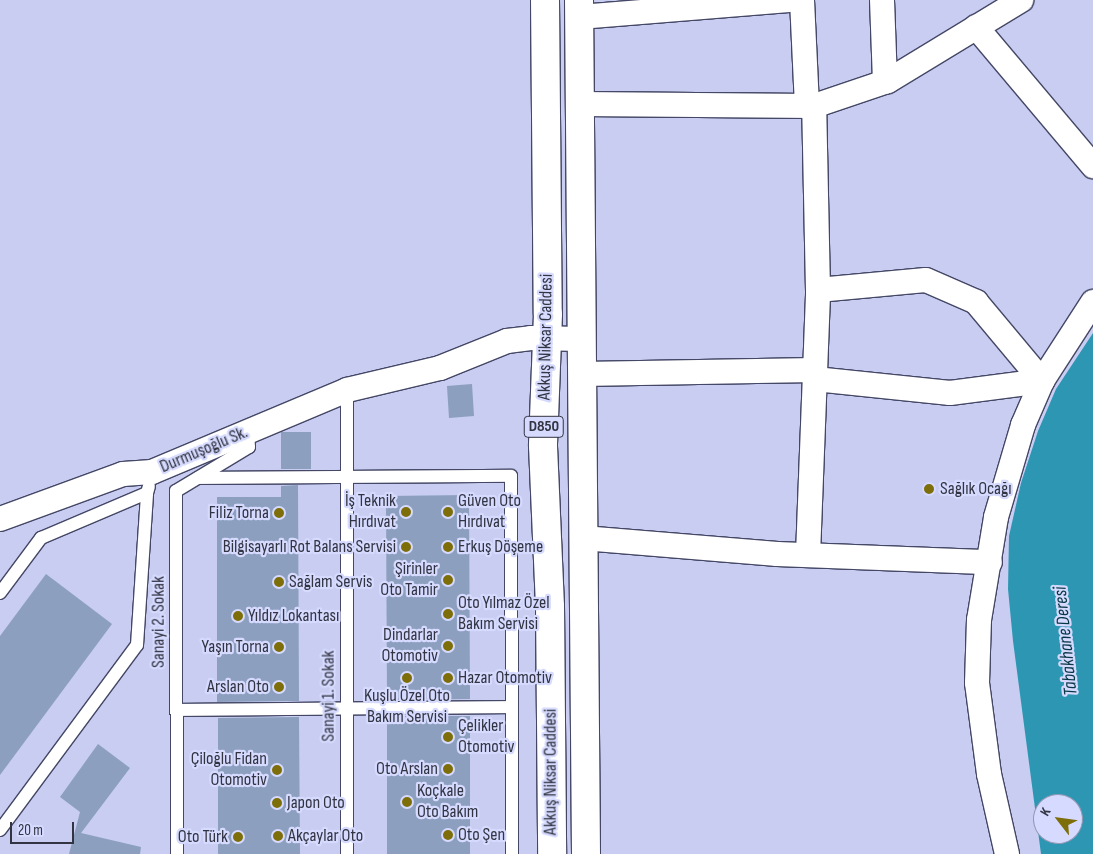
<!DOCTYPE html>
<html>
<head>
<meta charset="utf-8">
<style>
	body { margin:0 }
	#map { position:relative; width:1093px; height:854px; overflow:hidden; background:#c8cdf1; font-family:"Sofia Sans Condensed",sans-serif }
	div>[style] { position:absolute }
	.water>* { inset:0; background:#2d96b2 }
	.building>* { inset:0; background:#8c9fbe }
	.roads { filter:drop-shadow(1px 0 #444765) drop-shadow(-1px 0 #444765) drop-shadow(0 1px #444765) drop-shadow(0 -1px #444765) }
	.lane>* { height:12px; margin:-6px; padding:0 6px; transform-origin:6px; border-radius:6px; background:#fff }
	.street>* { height:24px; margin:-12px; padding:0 12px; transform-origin:12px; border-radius:12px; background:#fff }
	.primary>* { height:28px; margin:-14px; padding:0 14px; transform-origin:14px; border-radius:14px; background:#fff }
	.dots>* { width:14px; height:14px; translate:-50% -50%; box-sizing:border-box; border:2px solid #d5dafe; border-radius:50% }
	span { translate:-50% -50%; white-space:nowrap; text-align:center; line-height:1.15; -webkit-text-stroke:4.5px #d5dafe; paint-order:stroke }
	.shield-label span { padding:1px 4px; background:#d5dafe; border:1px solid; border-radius:4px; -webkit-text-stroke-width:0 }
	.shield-label { font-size:16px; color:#323442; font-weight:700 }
	.street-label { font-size:18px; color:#323442 }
	.poi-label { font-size:18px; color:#323442 }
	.left { translate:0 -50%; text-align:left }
	.right { translate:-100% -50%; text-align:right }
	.water-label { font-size:19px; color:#073743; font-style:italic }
	.north { position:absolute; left:1033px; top:794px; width:50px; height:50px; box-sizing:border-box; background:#d5dafe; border:1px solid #9498b3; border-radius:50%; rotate:300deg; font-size:14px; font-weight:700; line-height:20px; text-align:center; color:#323442 }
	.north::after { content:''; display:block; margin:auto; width:18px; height:22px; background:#7d6e0a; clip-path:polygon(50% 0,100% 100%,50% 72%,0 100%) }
	.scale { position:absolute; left:10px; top:822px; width:64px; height:22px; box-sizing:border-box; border:2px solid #323442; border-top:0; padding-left:6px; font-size:15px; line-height:18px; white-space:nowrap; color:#323442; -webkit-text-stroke:4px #d5dafe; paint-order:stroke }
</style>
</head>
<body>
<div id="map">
	<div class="water">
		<div style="clip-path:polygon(evenodd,1093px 333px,1093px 854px,1041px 854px,1013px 641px,1008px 589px,1009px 536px,1021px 483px,1038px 431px,1056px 389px,1093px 333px,1043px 804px,1073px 804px,1073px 834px,1043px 834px,1043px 804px)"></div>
	</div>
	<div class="building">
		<div style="clip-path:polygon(472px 384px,474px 416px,449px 418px,447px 386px)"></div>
		<div style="clip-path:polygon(281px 432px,311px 432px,311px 469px,281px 469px)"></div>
		<div style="clip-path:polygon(298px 485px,299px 701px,217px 702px,217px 497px,281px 497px,281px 486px)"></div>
		<div style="clip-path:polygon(469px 495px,470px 699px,387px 700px,386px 496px)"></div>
		<div style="clip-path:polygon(46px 574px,112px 624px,0 775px,0 636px)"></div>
		<div style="clip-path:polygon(387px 716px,470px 716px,470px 854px,387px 854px)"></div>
		<div style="clip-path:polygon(299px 717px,300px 854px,218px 854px,218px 718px)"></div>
		<div style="clip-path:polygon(98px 744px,130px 768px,81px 833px,141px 847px,140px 854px,69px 854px,80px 812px,60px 797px)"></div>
	</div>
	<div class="roads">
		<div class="lane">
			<div style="left:198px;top:478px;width:313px;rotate:-0.4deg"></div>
			<div style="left:511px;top:476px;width:378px;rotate:89.8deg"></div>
			<div style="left:0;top:593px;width:69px;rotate:-53.3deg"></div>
			<div style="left:41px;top:538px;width:115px;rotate:-23deg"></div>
			<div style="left:147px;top:493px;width:7px;rotate:-74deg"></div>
			<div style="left:177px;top:710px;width:335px;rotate:-0.5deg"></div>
			<div style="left:0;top:830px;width:230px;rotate:-53.5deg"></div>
			<div style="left:137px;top:645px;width:152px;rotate:-86.2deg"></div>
			<div style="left:177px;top:854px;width:363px;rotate:-90.2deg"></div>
			<div style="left:176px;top:491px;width:85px;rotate:-31.1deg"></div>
			<div style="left:249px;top:447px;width:16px;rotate:-94deg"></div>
			<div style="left:347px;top:854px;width:464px;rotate:-90deg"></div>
		</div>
		<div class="street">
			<div style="left:802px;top:0;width:105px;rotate:87.3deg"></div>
			<div style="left:882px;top:0;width:82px;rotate:87.9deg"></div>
			<div style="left:579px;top:17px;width:211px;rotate:-4.6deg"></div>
			<div style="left:976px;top:27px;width:182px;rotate:49.9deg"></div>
			<div style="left:580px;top:104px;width:234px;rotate:0.5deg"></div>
			<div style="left:814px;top:106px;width:78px;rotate:-18.7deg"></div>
			<div style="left:888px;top:81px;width:156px;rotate:-31.3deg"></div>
			<div style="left:818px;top:290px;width:108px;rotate:-5.3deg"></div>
			<div style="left:926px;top:280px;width:55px;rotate:23.7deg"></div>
			<div style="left:976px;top:302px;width:103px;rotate:50.1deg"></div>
			<div style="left:582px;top:374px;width:233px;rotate:-1deg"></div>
			<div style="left:815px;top:379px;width:136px;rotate:5.9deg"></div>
			<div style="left:950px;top:393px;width:93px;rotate:-7.4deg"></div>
			<div style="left:0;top:519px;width:131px;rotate:-20.1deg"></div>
			<div style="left:123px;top:474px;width:29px;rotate:-4deg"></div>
			<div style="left:152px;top:472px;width:212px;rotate:-22.8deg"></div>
			<div style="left:347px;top:390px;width:96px;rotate:-13.3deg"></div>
			<div style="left:440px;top:368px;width:72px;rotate:-21.9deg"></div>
			<div style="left:507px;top:341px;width:24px;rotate:-7deg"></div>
			<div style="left:531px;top:338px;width:51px;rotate:1.1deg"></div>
			<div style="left:583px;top:538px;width:195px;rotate:4.7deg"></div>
			<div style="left:777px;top:554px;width:213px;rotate:2.2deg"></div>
			<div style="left:808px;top:555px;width:265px;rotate:-87.8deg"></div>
			<div style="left:818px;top:290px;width:184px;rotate:-91.2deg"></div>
			<div style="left:1007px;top:854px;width:82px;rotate:-102.7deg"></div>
			<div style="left:989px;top:774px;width:92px;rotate:-97.5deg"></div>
			<div style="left:977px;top:683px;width:63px;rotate:-88.2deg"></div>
			<div style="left:979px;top:620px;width:104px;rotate:-80.6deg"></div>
			<div style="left:996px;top:517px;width:96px;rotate:-73.6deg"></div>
			<div style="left:1023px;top:425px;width:48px;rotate:-66.6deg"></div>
			<div style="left:1042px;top:381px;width:94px;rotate:-57.2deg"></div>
		</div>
		<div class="primary">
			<div style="left:545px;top:0;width:314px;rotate:89.5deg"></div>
			<div style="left:548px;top:314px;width:132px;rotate:92.2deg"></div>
			<div style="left:543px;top:446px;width:160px;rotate:87.5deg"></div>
			<div style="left:550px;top:606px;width:248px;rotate:89.5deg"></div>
			<div style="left:579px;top:0;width:854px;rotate:89.53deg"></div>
		</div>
	</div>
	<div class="dots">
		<div style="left:929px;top:489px;background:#7d6e0a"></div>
		<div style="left:406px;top:512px;background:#7d6e0a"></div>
		<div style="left:448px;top:512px;background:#7d6e0a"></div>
		<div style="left:279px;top:513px;background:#7d6e0a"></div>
		<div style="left:406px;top:547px;background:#7d6e0a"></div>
		<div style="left:448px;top:547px;background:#7d6e0a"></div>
		<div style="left:448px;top:580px;background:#7d6e0a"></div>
		<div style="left:279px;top:582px;background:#7d6e0a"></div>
		<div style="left:448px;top:614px;background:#7d6e0a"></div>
		<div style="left:238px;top:616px;background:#7d6e0a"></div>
		<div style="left:448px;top:646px;background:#7d6e0a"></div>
		<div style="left:279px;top:647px;background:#7d6e0a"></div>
		<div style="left:407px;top:678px;background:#7d6e0a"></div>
		<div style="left:448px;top:678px;background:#7d6e0a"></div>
		<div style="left:279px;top:687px;background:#7d6e0a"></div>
		<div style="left:448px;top:737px;background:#7d6e0a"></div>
		<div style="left:448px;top:769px;background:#7d6e0a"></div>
		<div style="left:277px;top:770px;background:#7d6e0a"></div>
		<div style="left:407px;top:802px;background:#7d6e0a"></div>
		<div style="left:277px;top:803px;background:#7d6e0a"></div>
		<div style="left:448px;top:835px;background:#7d6e0a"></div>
		<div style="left:278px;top:836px;background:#7d6e0a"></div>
		<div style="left:238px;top:837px;background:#7d6e0a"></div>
	</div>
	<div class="shield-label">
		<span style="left:544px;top:427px">D850</span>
	</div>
	<div class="street-label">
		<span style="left:546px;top:337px;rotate:-89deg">Akkuş Niksar Caddesi</span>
		<span style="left:204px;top:450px;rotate:-23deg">Durmuşoğlu Sk.</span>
		<span style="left:159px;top:622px;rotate:-90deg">Sanayi 2. Sokak</span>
		<span style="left:329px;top:696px;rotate:-90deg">Sanayi 1. Sokak</span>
		<span style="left:551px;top:772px;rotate:-90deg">Akkuş Niksar Caddesi</span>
	</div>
	<div class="poi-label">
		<span class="left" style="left:940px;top:489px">Sağlık Ocağı</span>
		<span class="right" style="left:396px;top:512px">İş Teknik<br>Hırdıvat</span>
		<span class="left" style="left:458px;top:512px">Güven Oto<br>Hırdıvat</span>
		<span class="right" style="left:269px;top:513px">Filiz Torna</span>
		<span class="right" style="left:396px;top:547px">Bilgisayarlı Rot Balans Servisi</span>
		<span class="left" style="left:458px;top:547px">Erkuş Döşeme</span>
		<span class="right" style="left:438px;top:580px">Şirinler<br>Oto Tamir</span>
		<span class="left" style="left:289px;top:582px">Sağlam Servis</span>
		<span class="left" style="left:458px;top:614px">Oto Yılmaz Özel<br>Bakım Servisi</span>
		<span class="left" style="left:248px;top:616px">Yıldız Lokantası</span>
		<span class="right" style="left:438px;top:646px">Dindarlar<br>Otomotiv</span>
		<span class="right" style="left:269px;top:647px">Yaşın Torna</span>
		<span class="left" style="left:458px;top:678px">Hazar Otomotiv</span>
		<span class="right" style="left:269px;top:687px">Arslan Oto</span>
		<span style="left:407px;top:707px">Kuşlu Özel Oto<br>Bakım Servisi</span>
		<span class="left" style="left:458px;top:737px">Çelikler<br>Otomotiv</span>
		<span class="right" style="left:267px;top:770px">Çiloğlu Fidan<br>Otomotiv</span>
		<span class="right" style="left:438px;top:769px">Oto Arslan</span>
		<span class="left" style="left:417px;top:802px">Koçkale<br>Oto Bakım</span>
		<span class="left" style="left:287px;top:803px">Japon Oto</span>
		<span class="left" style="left:458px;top:835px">Oto Şen</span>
		<span class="left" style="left:288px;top:836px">Akçaylar Oto</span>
		<span class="right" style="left:228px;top:837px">Oto Türk</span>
	</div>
	<div class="water-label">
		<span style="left:1066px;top:641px;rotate:-96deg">Tabakhane Deresi</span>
	</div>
	<div class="north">K</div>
	<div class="scale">20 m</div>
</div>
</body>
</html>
